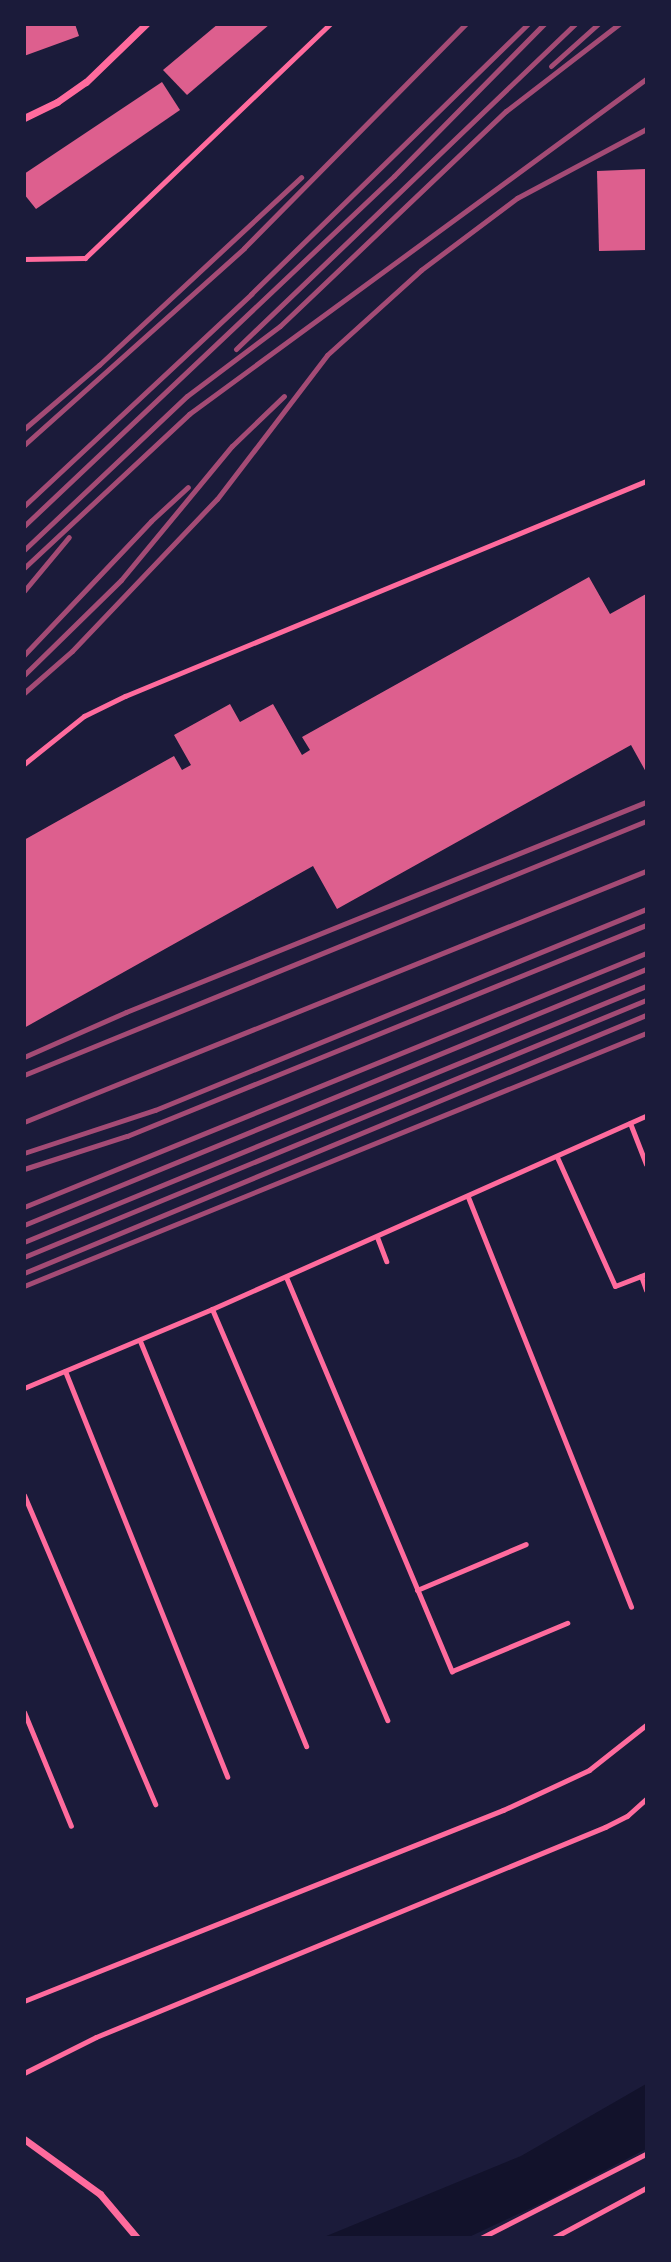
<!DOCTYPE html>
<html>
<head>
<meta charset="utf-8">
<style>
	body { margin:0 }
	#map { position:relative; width:671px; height:2262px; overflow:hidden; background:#1b1b3a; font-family:Inter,sans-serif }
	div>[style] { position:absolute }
	.water>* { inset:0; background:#12122b }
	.building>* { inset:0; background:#dd5f8e }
	.path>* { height:4.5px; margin:-2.25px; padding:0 2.25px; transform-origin:2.25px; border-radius:2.25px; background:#ff6b9d }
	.service>* { height:5px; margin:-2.5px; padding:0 2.5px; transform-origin:2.5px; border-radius:2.5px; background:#ff6b9d }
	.minor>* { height:7px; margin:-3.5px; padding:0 3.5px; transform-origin:3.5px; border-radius:3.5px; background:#ff6b9d }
	.rail>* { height:5px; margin:-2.5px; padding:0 2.5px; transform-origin:2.5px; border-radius:2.5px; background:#a44b75 }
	span { translate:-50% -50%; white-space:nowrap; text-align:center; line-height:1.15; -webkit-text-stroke:6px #1b1b3a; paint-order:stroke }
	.frame { position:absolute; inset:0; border:26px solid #1b1b3a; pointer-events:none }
</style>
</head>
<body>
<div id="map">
	<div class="water">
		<div style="clip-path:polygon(646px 2084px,646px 2149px,546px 2201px,469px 2237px,324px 2237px,521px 2156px)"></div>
	</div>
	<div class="building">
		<div style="clip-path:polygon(24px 24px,75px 24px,79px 36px,24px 56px)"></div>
		<div style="clip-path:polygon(218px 24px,270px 24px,187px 95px,163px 70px)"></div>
		<div style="clip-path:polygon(162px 82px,180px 110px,36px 209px,24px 194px,24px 174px)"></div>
		<div style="clip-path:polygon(646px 169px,646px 250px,599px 251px,597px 171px)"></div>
		<div style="clip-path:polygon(589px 577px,610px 614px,646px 594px,646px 772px,631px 745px,337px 909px,313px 866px,24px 1028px,24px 840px,174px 756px,182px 770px,191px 765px,174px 735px,230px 704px,240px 722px,273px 704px,302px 755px,310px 750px,302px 737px)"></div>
	</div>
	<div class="path">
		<div style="left:481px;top:2238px;width:185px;rotate:-27deg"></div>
	</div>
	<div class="service">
		<div style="left:24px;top:259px;width:61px;rotate:-0.9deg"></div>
		<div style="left:85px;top:258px;width:339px;rotate:-43.7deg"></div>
		<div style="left:24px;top:764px;width:77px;rotate:-38.7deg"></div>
		<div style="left:84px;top:716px;width:46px;rotate:-26deg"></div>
		<div style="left:125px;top:696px;width:564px;rotate:-22.42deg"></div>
		<div style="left:630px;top:1123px;width:44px;rotate:68.7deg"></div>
		<div style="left:557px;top:1157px;width:141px;rotate:65.8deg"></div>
		<div style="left:615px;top:1286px;width:33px;rotate:-21deg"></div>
		<div style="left:468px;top:1197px;width:441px;rotate:68.3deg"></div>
		<div style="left:377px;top:1237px;width:26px;rotate:69deg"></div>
		<div style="left:641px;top:1276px;width:15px;rotate:70deg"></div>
		<div style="left:286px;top:1277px;width:428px;rotate:67.2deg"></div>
		<div style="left:452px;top:1671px;width:125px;rotate:-22.7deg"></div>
		<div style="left:212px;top:1309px;width:447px;rotate:66.9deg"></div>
		<div style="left:140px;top:1341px;width:438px;rotate:67.7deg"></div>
		<div style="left:65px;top:1371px;width:437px;rotate:68.2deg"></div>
		<div style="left:24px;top:1388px;width:204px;rotate:-22.8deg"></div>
		<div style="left:212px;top:1309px;width:475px;rotate:-24deg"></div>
		<div style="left:24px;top:1495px;width:336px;rotate:67deg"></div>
		<div style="left:417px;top:1590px;width:118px;rotate:-22.9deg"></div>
		<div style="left:24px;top:1712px;width:123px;rotate:67.6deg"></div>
		<div style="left:24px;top:2001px;width:516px;rotate:-21.74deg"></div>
		<div style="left:503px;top:1810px;width:95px;rotate:-24.9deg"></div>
		<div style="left:589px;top:1770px;width:73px;rotate:-38.3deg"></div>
		<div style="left:24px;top:2073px;width:80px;rotate:-26.6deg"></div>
		<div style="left:96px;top:2037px;width:551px;rotate:-22.42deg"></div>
		<div style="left:605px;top:1827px;width:25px;rotate:-27deg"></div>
		<div style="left:627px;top:1816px;width:25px;rotate:-42deg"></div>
		<div style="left:553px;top:2238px;width:106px;rotate:-28.3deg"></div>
	</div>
	<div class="minor">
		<div style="left:24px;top:118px;width:37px;rotate:-26deg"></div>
		<div style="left:57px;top:102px;width:35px;rotate:-35deg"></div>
		<div style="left:86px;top:82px;width:83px;rotate:-44deg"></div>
		<div style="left:24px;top:2139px;width:94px;rotate:35.9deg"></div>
		<div style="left:100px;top:2194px;width:57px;rotate:49.9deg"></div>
	</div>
	<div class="rail">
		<div style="left:551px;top:66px;width:63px;rotate:-41.8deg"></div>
		<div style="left:236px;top:349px;width:470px;rotate:-43.8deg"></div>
		<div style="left:24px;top:429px;width:99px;rotate:-40.5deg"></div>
		<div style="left:99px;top:365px;width:276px;rotate:-42.9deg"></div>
		<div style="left:24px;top:445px;width:295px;rotate:-41.8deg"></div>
		<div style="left:244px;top:248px;width:315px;rotate:-45.3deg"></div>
		<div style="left:24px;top:506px;width:311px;rotate:-43deg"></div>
		<div style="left:251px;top:294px;width:387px;rotate:-44.3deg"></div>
		<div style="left:24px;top:526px;width:509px;rotate:-43.41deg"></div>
		<div style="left:394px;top:176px;width:214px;rotate:-45.4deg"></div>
		<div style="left:24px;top:550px;width:224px;rotate:-43.4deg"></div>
		<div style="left:187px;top:396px;width:116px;rotate:-37deg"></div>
		<div style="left:280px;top:326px;width:312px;rotate:-43.6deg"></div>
		<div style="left:506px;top:111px;width:143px;rotate:-37.6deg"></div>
		<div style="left:24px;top:568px;width:226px;rotate:-43deg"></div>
		<div style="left:189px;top:414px;width:567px;rotate:-36.24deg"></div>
		<div style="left:24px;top:591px;width:70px;rotate:-50.2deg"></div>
		<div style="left:24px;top:655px;width:185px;rotate:-46.5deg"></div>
		<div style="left:151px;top:521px;width:50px;rotate:-42.6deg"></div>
		<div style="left:24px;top:675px;width:136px;rotate:-44.4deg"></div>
		<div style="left:121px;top:580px;width:174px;rotate:-50.4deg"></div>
		<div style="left:232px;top:446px;width:72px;rotate:-43.9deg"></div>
		<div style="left:24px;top:693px;width:64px;rotate:-41.2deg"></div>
		<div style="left:72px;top:651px;width:210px;rotate:-46.4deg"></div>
		<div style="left:217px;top:499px;width:181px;rotate:-52.6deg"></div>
		<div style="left:327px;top:355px;width:127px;rotate:-42.1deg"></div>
		<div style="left:421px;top:270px;width:120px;rotate:-36.9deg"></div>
		<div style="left:517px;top:198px;width:146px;rotate:-28.1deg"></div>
		<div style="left:24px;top:1057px;width:111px;rotate:-23.8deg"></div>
		<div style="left:126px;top:1012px;width:561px;rotate:-21.99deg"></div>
		<div style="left:24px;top:1075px;width:672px;rotate:-22.21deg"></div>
		<div style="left:24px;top:1122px;width:671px;rotate:-21.98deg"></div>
		<div style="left:24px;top:1153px;width:138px;rotate:-18.2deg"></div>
		<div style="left:155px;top:1110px;width:531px;rotate:-22.26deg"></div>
		<div style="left:24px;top:1169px;width:108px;rotate:-17.8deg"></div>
		<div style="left:127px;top:1136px;width:560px;rotate:-22.12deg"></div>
		<div style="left:24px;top:1207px;width:672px;rotate:-22.21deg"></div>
		<div style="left:24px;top:1225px;width:673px;rotate:-22.37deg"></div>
		<div style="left:24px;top:1242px;width:673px;rotate:-22.37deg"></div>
		<div style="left:24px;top:1257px;width:673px;rotate:-22.45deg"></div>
		<div style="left:24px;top:1273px;width:673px;rotate:-22.53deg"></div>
		<div style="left:24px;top:1286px;width:671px;rotate:-22.13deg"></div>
	</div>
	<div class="frame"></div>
</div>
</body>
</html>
